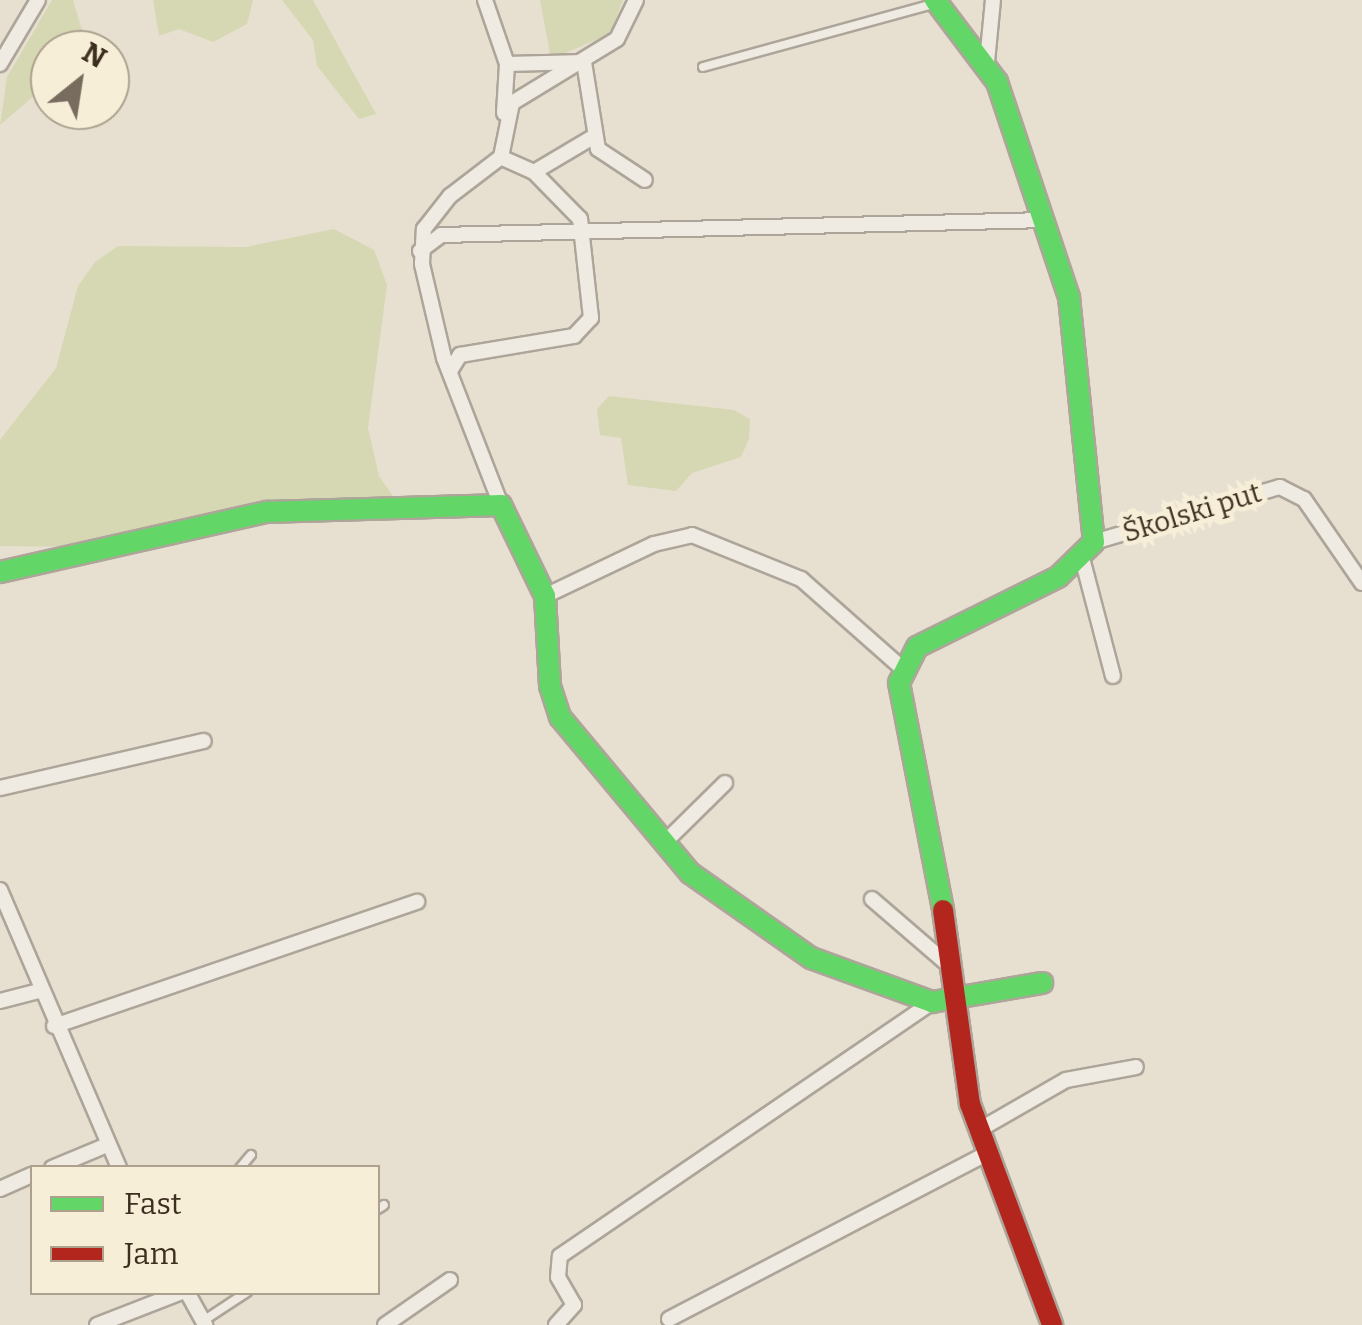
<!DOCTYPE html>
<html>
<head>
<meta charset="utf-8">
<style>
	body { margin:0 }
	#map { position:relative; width:1362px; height:1325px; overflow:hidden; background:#e7e0d1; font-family:Bitter,serif }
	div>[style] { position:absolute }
	.green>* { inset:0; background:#d6d7b3 }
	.roads { filter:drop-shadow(2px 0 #ada599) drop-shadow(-2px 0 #ada599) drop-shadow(0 2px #ada599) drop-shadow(0 -2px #ada599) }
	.lane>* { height:8px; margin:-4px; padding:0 4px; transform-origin:4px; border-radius:4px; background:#efebe3 }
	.street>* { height:14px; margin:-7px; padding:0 7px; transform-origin:7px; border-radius:7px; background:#efebe3 }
	.fast>* { height:20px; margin:-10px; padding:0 10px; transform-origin:10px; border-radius:10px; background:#63d668 }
	.jam>* { height:20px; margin:-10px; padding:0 10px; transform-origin:10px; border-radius:10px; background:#b3261e }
	span { translate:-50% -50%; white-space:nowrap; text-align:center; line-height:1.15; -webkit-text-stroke:9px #f7eed8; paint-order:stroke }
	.street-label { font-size:28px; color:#3d2e20 }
	.legend { position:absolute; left:30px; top:1165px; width:350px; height:130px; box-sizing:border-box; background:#f7eed8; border:2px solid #ada18e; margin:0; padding:12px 18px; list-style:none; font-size:30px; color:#3d2e20 }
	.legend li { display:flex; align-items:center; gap:20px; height:50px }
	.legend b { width:50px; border:2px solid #ada18e }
	.north { position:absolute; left:30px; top:30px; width:100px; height:100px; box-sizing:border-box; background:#f7eed8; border:2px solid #ada18e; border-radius:50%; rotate:30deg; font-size:28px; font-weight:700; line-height:40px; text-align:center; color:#3d2e20 }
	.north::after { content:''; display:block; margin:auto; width:35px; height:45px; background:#786c5e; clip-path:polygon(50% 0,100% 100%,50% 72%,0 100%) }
</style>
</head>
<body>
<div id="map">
	<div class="green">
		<div style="clip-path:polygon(52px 0,73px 0,88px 50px,50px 50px,50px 82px,0 125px,7px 77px)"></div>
		<div style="clip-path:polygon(153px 0,253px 0,247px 24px,213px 42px,179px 29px,159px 36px)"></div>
		<div style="clip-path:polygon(282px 0,313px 0,376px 114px,359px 119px,317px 66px,313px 40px)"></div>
		<div style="clip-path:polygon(540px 0,623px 0,610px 34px,551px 59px)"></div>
		<div style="clip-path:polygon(334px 229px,374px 250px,387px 285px,368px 428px,379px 476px,395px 499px,261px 500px,91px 547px,0 546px,0 440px,56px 368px,78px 286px,95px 262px,118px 246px,246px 247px)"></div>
		<div style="clip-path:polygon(609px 396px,734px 410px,750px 419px,749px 439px,741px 457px,692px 473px,676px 491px,628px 485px,621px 438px,600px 435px,597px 409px)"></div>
	</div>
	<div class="roads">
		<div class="lane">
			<div style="left:703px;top:67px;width:238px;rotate:-15.3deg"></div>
			<div style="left:240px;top:1168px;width:17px;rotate:-50deg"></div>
			<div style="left:378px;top:1209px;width:7px;rotate:-34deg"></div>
			<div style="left:203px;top:1321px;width:53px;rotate:-33.4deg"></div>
		</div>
		<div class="street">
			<div style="left:485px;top:0;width:68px;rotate:71deg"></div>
			<div style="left:507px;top:64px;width:77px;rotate:-1.5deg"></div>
			<div style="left:584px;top:62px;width:88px;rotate:80.9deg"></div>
			<div style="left:598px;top:149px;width:56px;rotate:33.4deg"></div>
			<div style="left:987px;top:62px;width:62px;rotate:-84.5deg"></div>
			<div style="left:0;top:64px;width:74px;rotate:-59.3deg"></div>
			<div style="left:504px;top:113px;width:49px;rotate:-86.5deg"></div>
			<div style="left:534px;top:172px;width:69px;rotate:-30.7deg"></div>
			<div style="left:420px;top:251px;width:26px;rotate:-37deg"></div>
			<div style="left:441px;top:235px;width:603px;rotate:-1.42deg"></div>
			<div style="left:450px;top:371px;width:19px;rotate:-58deg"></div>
			<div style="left:460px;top:355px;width:116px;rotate:-9.5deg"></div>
			<div style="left:574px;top:336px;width:25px;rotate:-47deg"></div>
			<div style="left:591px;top:318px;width:100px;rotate:-96.3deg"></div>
			<div style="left:580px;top:219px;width:66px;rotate:-134.4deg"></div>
			<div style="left:534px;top:172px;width:36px;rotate:-156deg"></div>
			<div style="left:501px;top:505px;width:158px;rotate:-111.2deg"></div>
			<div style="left:444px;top:358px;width:97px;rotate:-103.2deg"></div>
			<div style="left:422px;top:264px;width:35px;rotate:-87deg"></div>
			<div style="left:424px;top:229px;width:42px;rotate:-51.8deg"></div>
			<div style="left:450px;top:196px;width:64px;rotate:-37.4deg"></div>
			<div style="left:501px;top:157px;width:55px;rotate:-78.5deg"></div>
			<div style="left:512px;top:103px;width:123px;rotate:-31.4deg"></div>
			<div style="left:617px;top:39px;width:43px;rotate:-64deg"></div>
			<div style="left:1094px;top:542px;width:194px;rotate:-16.5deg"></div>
			<div style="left:1280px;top:487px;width:27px;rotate:27deg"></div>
			<div style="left:1304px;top:499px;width:102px;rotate:55.4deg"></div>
			<div style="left:1082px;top:558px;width:122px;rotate:75.3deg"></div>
			<div style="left:545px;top:596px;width:121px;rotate:-25.5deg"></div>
			<div style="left:654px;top:544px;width:39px;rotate:-13deg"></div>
			<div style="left:692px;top:535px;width:118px;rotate:22deg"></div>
			<div style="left:801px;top:579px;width:135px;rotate:41.4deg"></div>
			<div style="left:0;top:788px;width:209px;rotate:-13deg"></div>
			<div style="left:663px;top:844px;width:87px;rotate:-44.5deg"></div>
			<div style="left:0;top:890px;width:302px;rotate:66.8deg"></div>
			<div style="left:872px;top:899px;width:96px;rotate:40.8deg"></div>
			<div style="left:0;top:1001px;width:40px;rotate:-14.4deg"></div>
			<div style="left:54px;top:1026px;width:384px;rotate:-18.9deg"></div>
			<div style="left:979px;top:1130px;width:100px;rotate:-29.9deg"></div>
			<div style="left:1066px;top:1080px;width:71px;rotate:-10.5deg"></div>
			<div style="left:52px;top:1168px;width:60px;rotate:-22.7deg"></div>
			<div style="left:0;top:1189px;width:35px;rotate:-24deg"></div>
			<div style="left:187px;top:1292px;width:38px;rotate:61deg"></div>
			<div style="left:669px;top:1319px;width:360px;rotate:-27.5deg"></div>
			<div style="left:97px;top:1325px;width:91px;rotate:-21.2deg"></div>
			<div style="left:385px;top:1325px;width:79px;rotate:-34.7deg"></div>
			<div style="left:556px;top:1325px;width:27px;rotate:-48deg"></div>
			<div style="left:574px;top:1305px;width:32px;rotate:-120deg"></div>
			<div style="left:558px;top:1277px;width:21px;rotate:-85deg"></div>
			<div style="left:560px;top:1256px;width:450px;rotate:-34.3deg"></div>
		</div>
		<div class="fast">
			<div style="left:935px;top:0;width:103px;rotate:52.9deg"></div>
			<div style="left:997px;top:82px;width:227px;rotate:71.5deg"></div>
			<div style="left:1069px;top:297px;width:246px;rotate:84.2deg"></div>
			<div style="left:1094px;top:542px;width:50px;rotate:135.8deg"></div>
			<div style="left:1058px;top:577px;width:157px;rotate:153.6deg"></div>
			<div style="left:917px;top:647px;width:40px;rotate:116.6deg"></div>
			<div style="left:899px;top:683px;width:231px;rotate:79deg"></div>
			<div style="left:0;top:572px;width:274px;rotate:-12.7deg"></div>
			<div style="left:267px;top:512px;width:234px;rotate:-1.7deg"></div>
			<div style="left:501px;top:505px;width:101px;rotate:64.2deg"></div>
			<div style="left:545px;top:596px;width:90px;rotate:86.8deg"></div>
			<div style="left:550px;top:686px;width:33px;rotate:72deg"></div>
			<div style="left:560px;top:717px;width:203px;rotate:50.2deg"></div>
			<div style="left:690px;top:873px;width:148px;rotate:35.1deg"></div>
			<div style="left:811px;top:958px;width:129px;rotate:20deg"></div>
			<div style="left:932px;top:1002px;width:112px;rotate:-9.8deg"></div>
		</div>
		<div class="jam">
			<div style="left:943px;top:910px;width:196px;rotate:82.1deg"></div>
			<div style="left:970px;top:1104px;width:236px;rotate:69.6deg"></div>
		</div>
	</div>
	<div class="street-label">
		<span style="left:1192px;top:513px;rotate:-17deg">Školski put</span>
	</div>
	<ul class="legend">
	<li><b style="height:12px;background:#63d668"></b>Fast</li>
	<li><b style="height:12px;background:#b3261e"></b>Jam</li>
	</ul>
	<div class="north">N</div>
</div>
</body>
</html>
